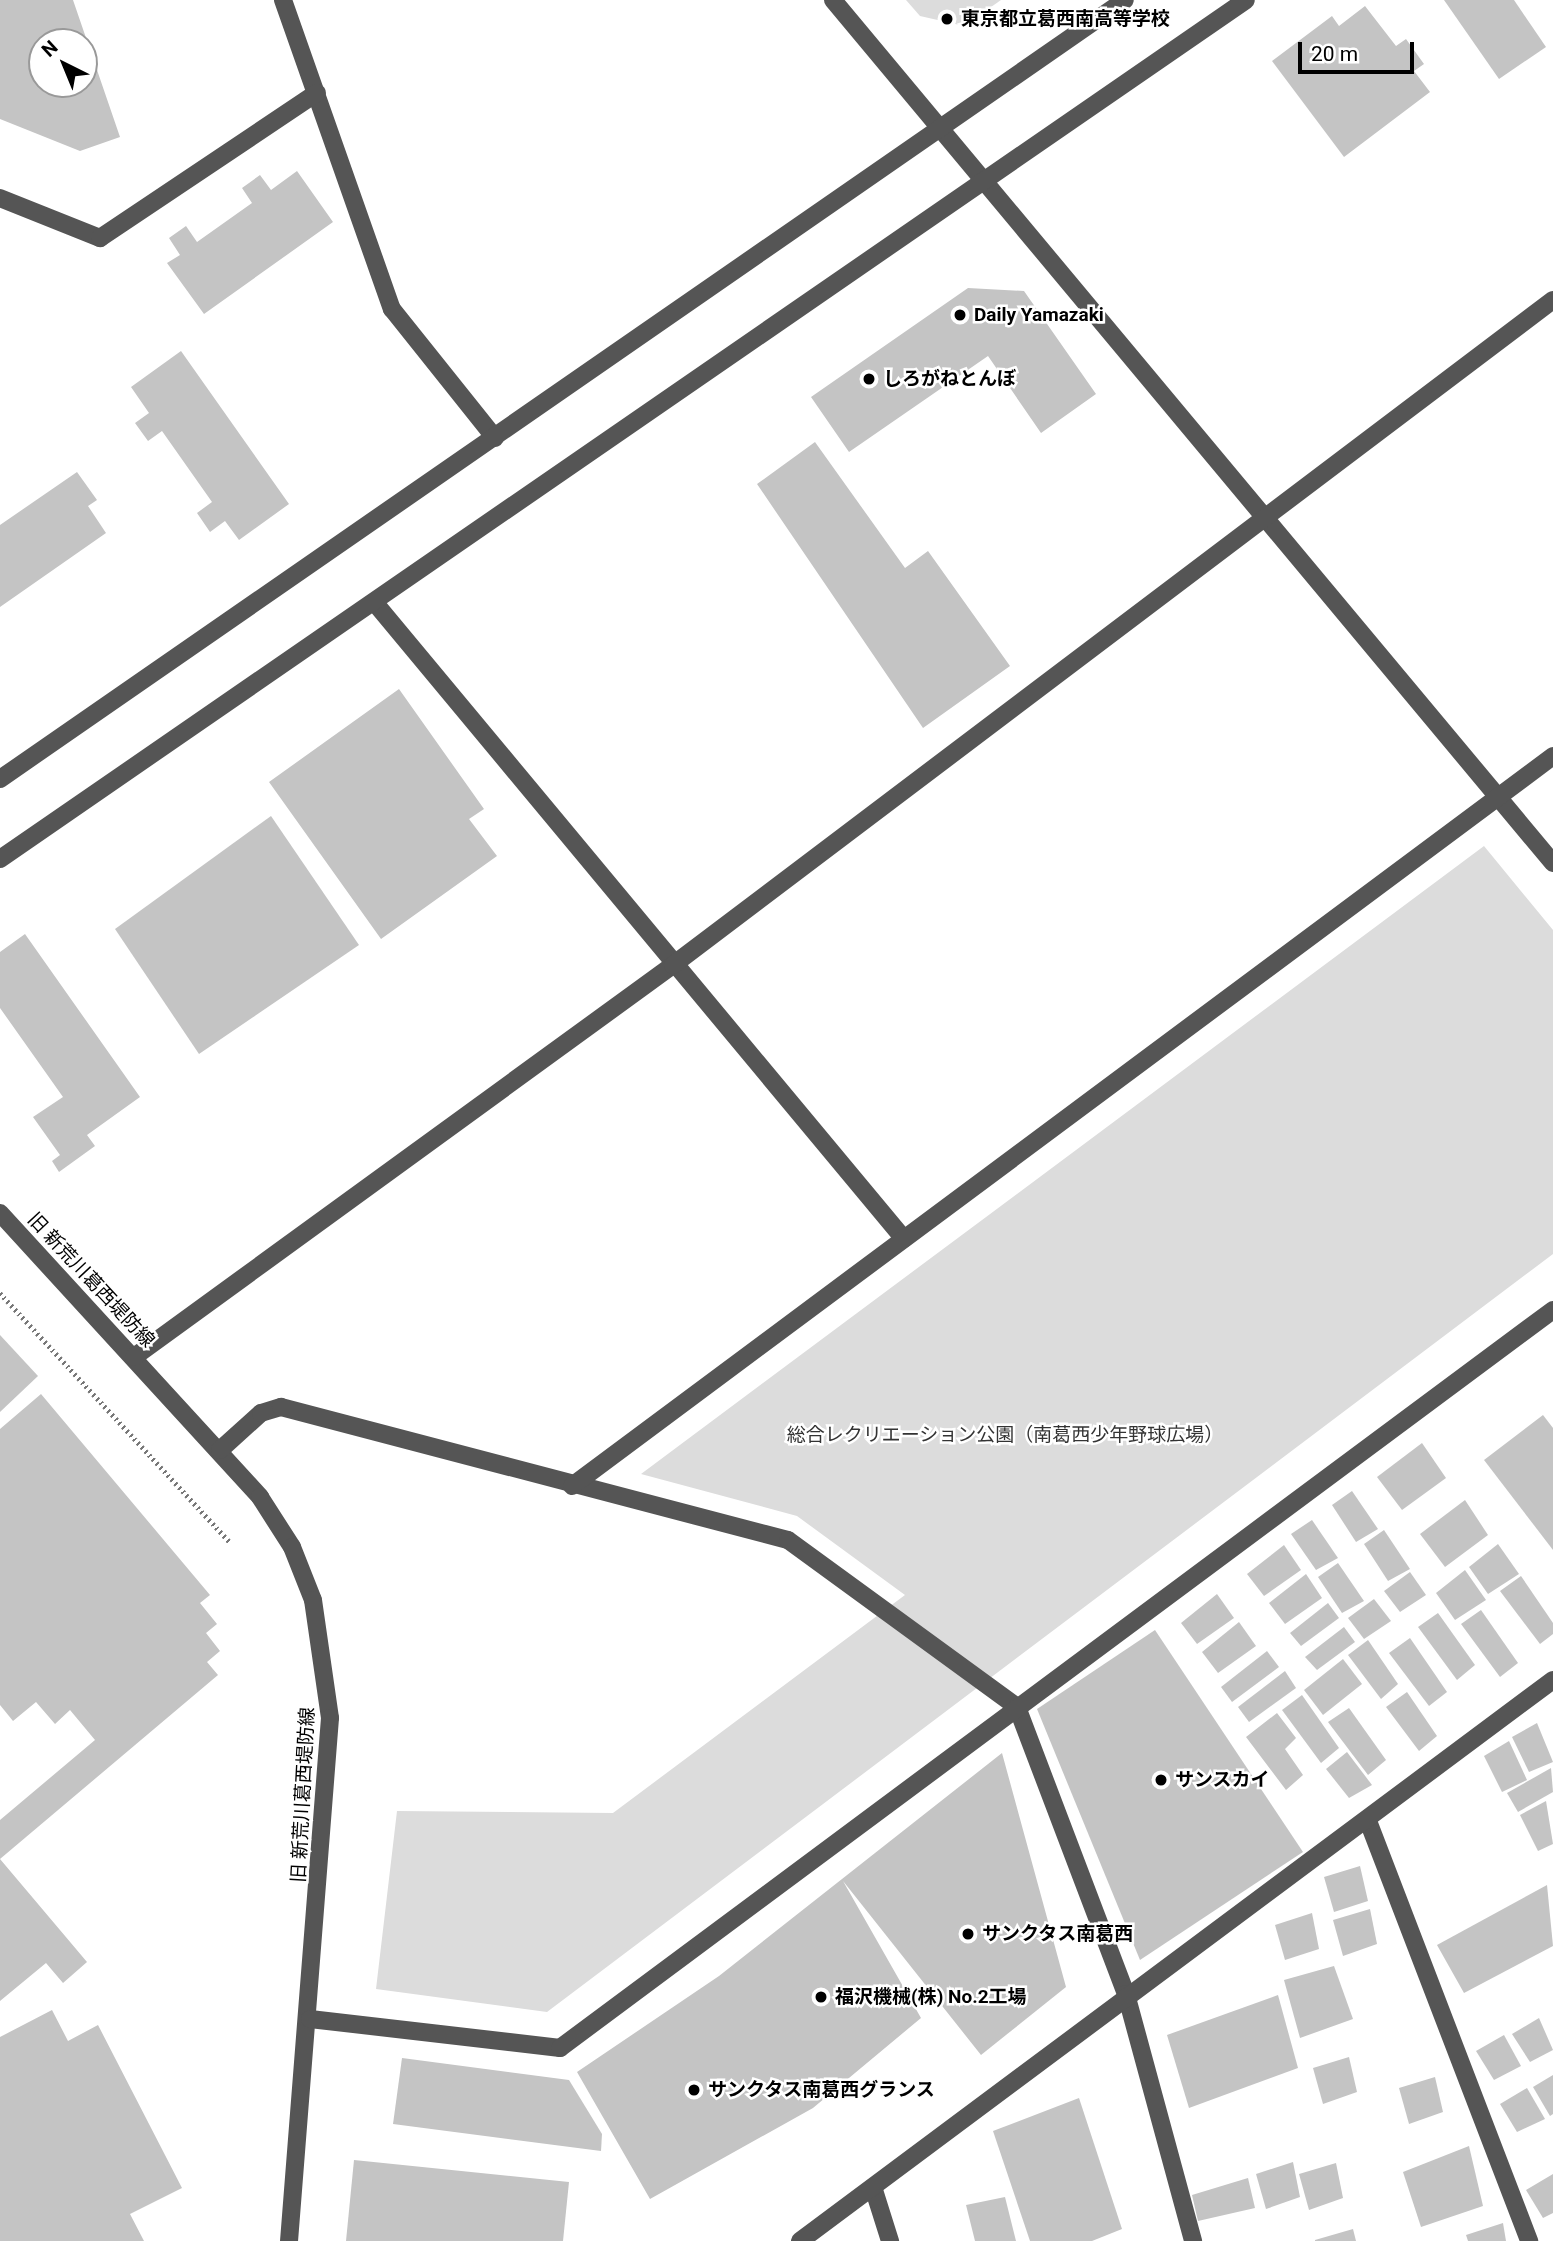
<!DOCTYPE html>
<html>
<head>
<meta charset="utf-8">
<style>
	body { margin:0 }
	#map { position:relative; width:1553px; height:2241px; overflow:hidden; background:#fff; font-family:Roboto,"Noto Sans JP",sans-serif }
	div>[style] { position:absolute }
	.green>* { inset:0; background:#dcdcdc }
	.building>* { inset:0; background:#c4c4c4 }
	.path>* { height:4.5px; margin-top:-2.25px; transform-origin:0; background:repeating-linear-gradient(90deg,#777 0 2px,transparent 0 5.5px) }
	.minor>* { height:18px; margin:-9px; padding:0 9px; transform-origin:9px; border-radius:9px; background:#555 }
	.dots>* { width:19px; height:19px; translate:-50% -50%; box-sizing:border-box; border:4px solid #fff; border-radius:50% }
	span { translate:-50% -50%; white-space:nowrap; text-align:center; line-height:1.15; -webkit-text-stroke:5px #fff; paint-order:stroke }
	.poi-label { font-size:19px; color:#000; font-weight:700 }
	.left { translate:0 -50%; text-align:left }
	.street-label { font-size:19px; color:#000 }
	.park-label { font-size:19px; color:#333 }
	.north { position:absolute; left:28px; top:28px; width:70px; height:70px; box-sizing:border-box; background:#fff; border:2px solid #999; border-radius:50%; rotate:317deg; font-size:19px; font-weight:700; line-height:28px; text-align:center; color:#000 }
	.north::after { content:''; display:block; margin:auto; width:24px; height:32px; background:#000; clip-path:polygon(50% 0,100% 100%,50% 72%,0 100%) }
	.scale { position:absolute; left:1298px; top:42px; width:116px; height:32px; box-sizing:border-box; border:4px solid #000; border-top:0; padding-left:9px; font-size:21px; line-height:24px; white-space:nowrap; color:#000; -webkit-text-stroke:5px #fff; paint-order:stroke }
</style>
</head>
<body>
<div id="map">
	<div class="green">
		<div style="clip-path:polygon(906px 0,1001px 0,964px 26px,920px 16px)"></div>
		<div style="clip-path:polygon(1484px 846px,1553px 930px,1553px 1254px,547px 2012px,376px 1989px,397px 1811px,613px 1813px,905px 1595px,797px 1516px,641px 1474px)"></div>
	</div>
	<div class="building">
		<div style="clip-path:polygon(evenodd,0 0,73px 0,120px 137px,80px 151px,0 119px,0 0,42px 42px,84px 42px,84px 84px,42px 84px,42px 42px)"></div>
		<div style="clip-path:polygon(1444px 0,1514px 0,1546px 47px,1499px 79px)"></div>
		<div style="clip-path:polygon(1365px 6px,1396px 46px,1406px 39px,1424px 64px,1414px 71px,1430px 92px,1344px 157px,1272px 61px,1332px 16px,1339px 26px)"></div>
		<div style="clip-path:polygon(297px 171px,333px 222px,204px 314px,167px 263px,180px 255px,169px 238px,186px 226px,197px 242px,252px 203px,242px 188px,260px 175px,271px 190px)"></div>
		<div style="clip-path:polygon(968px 288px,1024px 291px,1096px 394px,1041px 433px,988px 356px,849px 452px,811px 397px)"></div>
		<div style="clip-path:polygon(181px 351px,289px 504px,239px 540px,225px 521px,210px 532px,197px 513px,212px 502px,162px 431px,148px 441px,135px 423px,149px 413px,131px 387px)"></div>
		<div style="clip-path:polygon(815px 442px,905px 568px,928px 551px,1010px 666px,923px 728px,757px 484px)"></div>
		<div style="clip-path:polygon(77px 472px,97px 500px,88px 506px,106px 533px,0 607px,0 525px)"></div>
		<div style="clip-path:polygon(399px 689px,484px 809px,469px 819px,497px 856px,381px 939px,269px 782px)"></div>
		<div style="clip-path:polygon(271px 816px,359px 945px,199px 1054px,115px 929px)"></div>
		<div style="clip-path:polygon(25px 934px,140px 1097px,87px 1135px,95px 1146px,59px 1172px,52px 1161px,60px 1155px,33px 1117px,63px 1097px,0 1008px,0 952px)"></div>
		<div style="clip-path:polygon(0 1335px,38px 1376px,0 1412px)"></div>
		<div style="clip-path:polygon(41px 1394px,210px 1595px,200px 1603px,217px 1624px,206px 1633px,220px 1651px,207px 1662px,218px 1675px,0 1859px,87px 1962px,63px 1983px,46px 1963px,0 2001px,0 1820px,95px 1740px,70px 1710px,55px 1724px,36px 1702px,13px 1721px,0 1705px,0 1429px)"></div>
		<div style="clip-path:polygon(1543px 1415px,1553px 1428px,1553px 1550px,1484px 1460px)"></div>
		<div style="clip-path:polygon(1422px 1443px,1446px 1478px,1402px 1510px,1377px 1477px)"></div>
		<div style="clip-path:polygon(1352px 1491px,1378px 1529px,1356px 1542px,1332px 1505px)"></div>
		<div style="clip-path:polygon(1465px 1500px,1488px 1535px,1445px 1567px,1420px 1534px)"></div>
		<div style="clip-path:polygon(1312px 1520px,1338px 1558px,1316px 1570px,1291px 1534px)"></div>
		<div style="clip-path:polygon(1384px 1530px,1410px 1569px,1388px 1581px,1364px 1544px)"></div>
		<div style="clip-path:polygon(1498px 1544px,1519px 1574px,1488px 1594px,1469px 1567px)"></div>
		<div style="clip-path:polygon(1284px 1545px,1301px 1570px,1264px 1596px,1247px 1574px)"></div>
		<div style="clip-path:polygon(1338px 1563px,1364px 1601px,1342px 1613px,1318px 1577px)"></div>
		<div style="clip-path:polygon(1465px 1570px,1486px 1600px,1455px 1620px,1436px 1593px)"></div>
		<div style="clip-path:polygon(1410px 1572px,1426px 1595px,1400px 1612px,1384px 1591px)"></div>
		<div style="clip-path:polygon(1306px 1574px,1322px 1598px,1285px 1624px,1269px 1603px)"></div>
		<div style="clip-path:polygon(1521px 1576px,1553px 1623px,1553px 1634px,1540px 1644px,1500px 1591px)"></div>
		<div style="clip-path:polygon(1217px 1594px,1234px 1618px,1197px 1644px,1181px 1623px)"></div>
		<div style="clip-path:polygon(1374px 1599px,1391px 1621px,1364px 1639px,1348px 1618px)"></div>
		<div style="clip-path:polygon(1328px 1603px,1339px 1618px,1301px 1646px,1290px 1633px)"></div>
		<div style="clip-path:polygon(1481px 1610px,1518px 1663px,1500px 1677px,1461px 1624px)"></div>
		<div style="clip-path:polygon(1438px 1613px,1475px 1665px,1457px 1680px,1418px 1627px)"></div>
		<div style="clip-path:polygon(1239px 1622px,1256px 1646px,1218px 1673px,1202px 1652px)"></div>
		<div style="clip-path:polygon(1344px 1627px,1355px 1642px,1317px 1670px,1305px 1657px)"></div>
		<div style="clip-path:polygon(1155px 1630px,1303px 1852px,1140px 1960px,1037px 1709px)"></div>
		<div style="clip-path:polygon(1410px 1638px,1447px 1692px,1429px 1706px,1389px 1653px)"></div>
		<div style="clip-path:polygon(1368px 1640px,1398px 1684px,1381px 1699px,1348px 1655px)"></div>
		<div style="clip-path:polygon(1267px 1651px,1279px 1667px,1232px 1702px,1221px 1687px)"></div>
		<div style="clip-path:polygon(1343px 1659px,1362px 1684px,1323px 1715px,1304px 1690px)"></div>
		<div style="clip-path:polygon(1285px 1671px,1296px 1688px,1249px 1722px,1238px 1707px)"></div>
		<div style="clip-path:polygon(1407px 1692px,1437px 1736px,1419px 1751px,1386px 1707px)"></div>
		<div style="clip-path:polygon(1302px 1695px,1339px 1748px,1321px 1763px,1282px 1710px)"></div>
		<div style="clip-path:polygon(1349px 1708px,1386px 1760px,1368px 1775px,1328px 1722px)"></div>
		<div style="clip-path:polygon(1277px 1713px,1296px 1738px,1285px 1749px,1303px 1775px,1286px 1790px,1246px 1737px)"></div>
		<div style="clip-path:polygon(1537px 1723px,1553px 1762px,1529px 1772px,1512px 1737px)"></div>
		<div style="clip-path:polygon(1509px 1741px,1527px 1780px,1502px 1792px,1484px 1756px)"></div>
		<div style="clip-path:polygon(1347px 1752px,1372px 1785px,1349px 1798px,1326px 1769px)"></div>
		<div style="clip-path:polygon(1002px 1753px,1066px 1987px,981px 2055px,843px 1881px,921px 2018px,813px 2108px,650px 2199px,577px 2072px,719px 1976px)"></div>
		<div style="clip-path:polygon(1551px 1768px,1553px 1792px,1518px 1812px,1507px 1793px)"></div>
		<div style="clip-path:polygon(1546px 1801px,1553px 1844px,1538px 1851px,1520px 1815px)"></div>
		<div style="clip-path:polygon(1360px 1866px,1368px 1901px,1334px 1912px,1324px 1877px)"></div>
		<div style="clip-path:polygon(1547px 1885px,1553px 1946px,1464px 1993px,1437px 1945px)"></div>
		<div style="clip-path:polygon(1370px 1909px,1377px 1944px,1343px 1956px,1333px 1920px)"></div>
		<div style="clip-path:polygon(1312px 1913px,1319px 1949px,1285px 1960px,1275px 1925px)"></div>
		<div style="clip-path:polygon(1334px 1966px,1353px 2019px,1300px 2038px,1284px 1980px)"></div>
		<div style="clip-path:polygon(1278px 1995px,1298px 2068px,1189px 2108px,1167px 2035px)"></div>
		<div style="clip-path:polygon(52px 2010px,68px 2041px,98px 2025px,182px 2188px,130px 2214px,144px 2241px,0 2241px,0 2037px)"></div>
		<div style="clip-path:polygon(1539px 2018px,1553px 2050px,1530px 2062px,1512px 2034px)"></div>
		<div style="clip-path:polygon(1504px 2035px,1521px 2066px,1494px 2080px,1476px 2051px)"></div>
		<div style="clip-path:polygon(1349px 2057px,1357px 2092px,1323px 2104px,1313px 2068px)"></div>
		<div style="clip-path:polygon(402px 2058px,569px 2080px,602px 2134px,601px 2151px,393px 2124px)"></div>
		<div style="clip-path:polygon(1553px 2075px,1553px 2114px,1550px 2116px,1533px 2087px)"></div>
		<div style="clip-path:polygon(1435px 2077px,1443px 2112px,1409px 2124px,1399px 2088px)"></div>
		<div style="clip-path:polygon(1527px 2088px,1545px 2119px,1517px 2132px,1500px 2104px)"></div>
		<div style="clip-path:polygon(1079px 2098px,1122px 2229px,1092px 2241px,1030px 2241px,993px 2131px)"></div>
		<div style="clip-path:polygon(1469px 2146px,1483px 2206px,1421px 2227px,1403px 2172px)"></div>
		<div style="clip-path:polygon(354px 2160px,569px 2182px,563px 2241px,346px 2241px)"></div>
		<div style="clip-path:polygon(1293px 2162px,1300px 2197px,1266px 2209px,1256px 2174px)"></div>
		<div style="clip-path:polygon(1336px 2163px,1343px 2198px,1309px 2210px,1299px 2174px)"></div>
		<div style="clip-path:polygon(1553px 2174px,1553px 2213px,1543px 2218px,1526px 2190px)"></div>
		<div style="clip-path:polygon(1248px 2178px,1255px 2208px,1198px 2221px,1192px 2195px)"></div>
		<div style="clip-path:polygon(1005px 2197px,1016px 2241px,975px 2241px,966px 2205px)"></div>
		<div style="clip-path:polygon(1503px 2223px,1506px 2241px,1468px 2241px,1466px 2235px)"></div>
		<div style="clip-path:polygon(1353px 2229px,1356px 2241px,1315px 2241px,1315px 2240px)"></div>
	</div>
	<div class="path">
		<div style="left:0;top:1293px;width:340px;rotate:47.3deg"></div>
	</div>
	<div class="minor">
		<div style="left:283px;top:0;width:328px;rotate:70.6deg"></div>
		<div style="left:392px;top:309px;width:165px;rotate:51.4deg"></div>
		<div style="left:833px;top:0;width:1124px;rotate:50.16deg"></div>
		<div style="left:0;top:198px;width:108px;rotate:21.8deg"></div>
		<div style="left:100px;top:238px;width:261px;rotate:-33.8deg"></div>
		<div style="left:375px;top:603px;width:827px;rotate:50.25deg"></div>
		<div style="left:0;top:779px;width:1368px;rotate:-34.7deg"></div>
		<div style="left:0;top:859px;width:1513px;rotate:-34.58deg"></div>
		<div style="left:0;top:1213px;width:385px;rotate:47.5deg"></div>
		<div style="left:260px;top:1497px;width:59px;rotate:57.4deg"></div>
		<div style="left:292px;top:1547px;width:57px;rotate:68.4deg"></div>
		<div style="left:313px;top:1600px;width:119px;rotate:81.8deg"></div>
		<div style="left:330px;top:1718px;width:525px;rotate:94.48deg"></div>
		<div style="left:134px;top:1357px;width:666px;rotate:-36.03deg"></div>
		<div style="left:673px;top:965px;width:1103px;rotate:-37.08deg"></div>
		<div style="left:220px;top:1450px;width:55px;rotate:-42.1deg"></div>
		<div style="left:261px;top:1413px;width:21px;rotate:-17deg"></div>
		<div style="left:281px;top:1407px;width:524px;rotate:14.7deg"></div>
		<div style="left:788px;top:1540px;width:283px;rotate:36.1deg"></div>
		<div style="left:1017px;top:1707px;width:307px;rotate:69.2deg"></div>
		<div style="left:1126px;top:1994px;width:256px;rotate:74.8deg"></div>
		<div style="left:572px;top:1486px;width:1223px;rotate:-36.65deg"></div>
		<div style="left:1368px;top:1821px;width:450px;rotate:69deg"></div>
		<div style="left:310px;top:2019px;width:252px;rotate:6.6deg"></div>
		<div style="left:560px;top:2048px;width:1237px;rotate:-36.62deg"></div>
		<div style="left:873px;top:2187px;width:57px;rotate:72.5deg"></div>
		<div style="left:800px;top:2241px;width:939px;rotate:-36.69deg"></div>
	</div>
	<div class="dots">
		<div style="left:947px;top:19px;background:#000"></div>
		<div style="left:960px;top:315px;background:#000"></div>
		<div style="left:869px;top:379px;background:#000"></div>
		<div style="left:1161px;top:1780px;background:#000"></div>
		<div style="left:968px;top:1934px;background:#000"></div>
		<div style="left:821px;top:1997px;background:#000"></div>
		<div style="left:694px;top:2090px;background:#000"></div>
	</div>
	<div class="poi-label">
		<span class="left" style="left:961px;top:19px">東京都立葛西南高等学校</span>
		<span class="left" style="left:974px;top:315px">Daily Yamazaki</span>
		<span class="left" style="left:883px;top:379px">しろがねとんぼ</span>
		<span class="left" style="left:1175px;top:1780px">サンスカイ</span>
		<span class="left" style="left:982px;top:1934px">サンクタス南葛西</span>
		<span class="left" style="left:835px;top:1997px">福沢機械(株) No.2工場</span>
		<span class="left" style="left:708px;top:2090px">サンクタス南葛西グランス</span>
	</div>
	<div class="street-label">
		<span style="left:91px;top:1280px;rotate:47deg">旧 新荒川葛西堤防線</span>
		<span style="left:303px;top:1795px;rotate:-87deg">旧 新荒川葛西堤防線</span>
	</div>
	<div class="park-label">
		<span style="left:1005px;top:1435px">総合レクリエーション公園（南葛西少年野球広場）</span>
	</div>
	<div class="north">N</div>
	<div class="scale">20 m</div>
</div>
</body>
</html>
